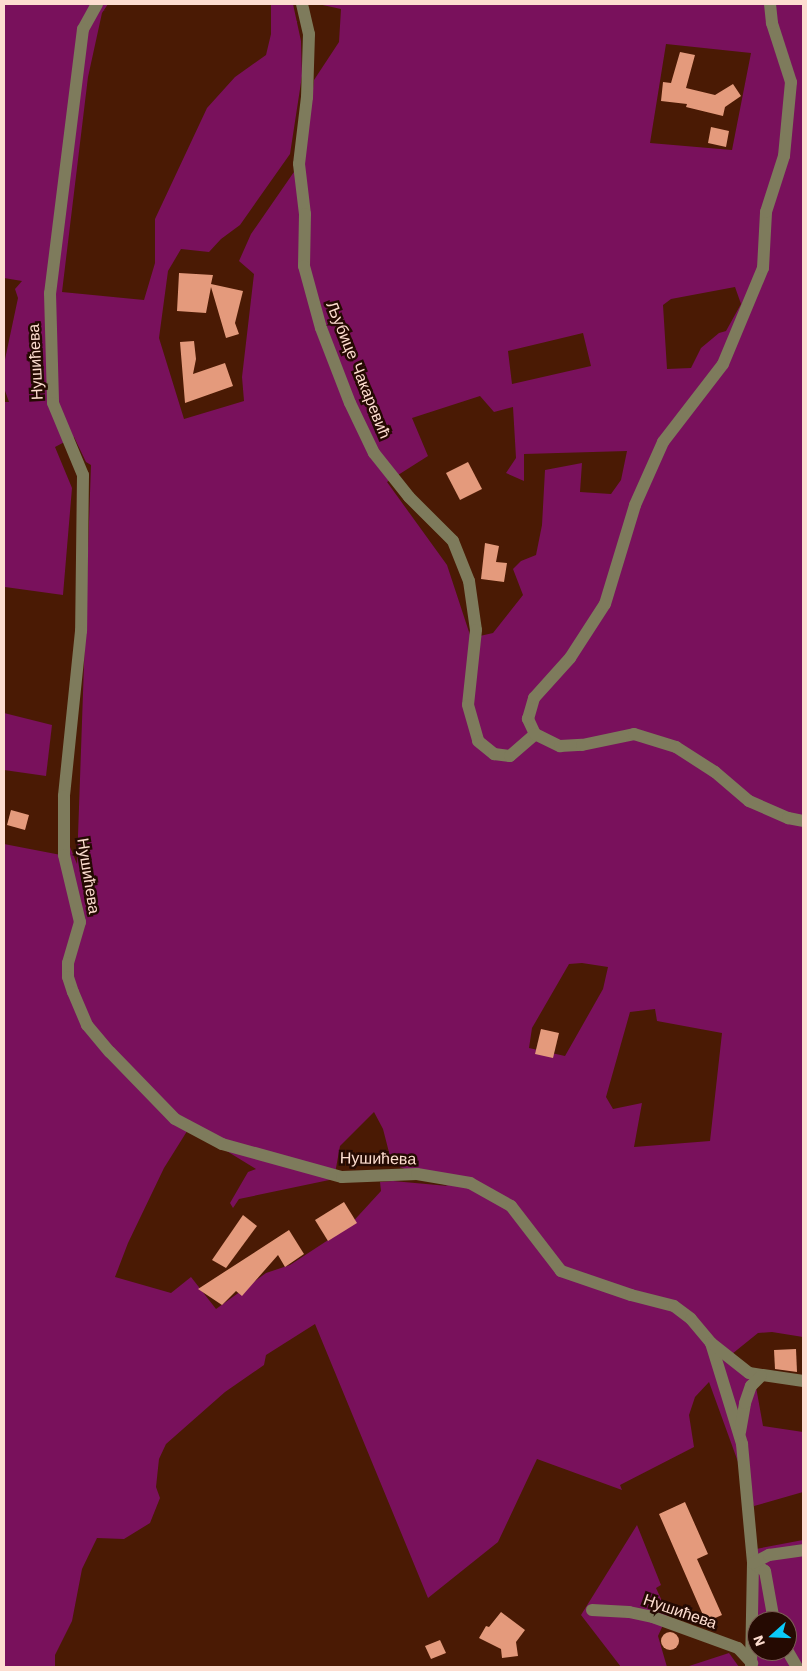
<!DOCTYPE html>
<html>
<head>
<meta charset="utf-8">
<style>
	body { margin:0 }
	#map { position:relative; width:807px; height:1671px; overflow:hidden; background:#4a1a04; font-family:"Work Sans",sans-serif }
	div>[style] { position:absolute }
	.green>* { inset:0; background:#79115c }
	.building>* { inset:0; background:#e49a7c }
	.round { border-radius:50% }
	.minor>* { height:12px; margin:-6px; padding:0 6px; transform-origin:6px; border-radius:6px; background:#7e7b5c }
	span { translate:-50% -50%; white-space:nowrap; text-align:center; line-height:1.15; -webkit-text-stroke:5px #250a02; paint-order:stroke }
	.street-label { font-size:16px; color:#fdddd0 }
	.frame { position:absolute; inset:0; border:5px solid #fdddd0; pointer-events:none }
	.north { position:absolute; left:747px; top:1611px; width:50px; height:50px; box-sizing:border-box; background:#250a02; border:1px solid #7b5e54; border-radius:50%; rotate:250deg; font-size:14px; font-weight:700; line-height:20px; text-align:center; color:#fdddd0 }
	.north::after { content:''; display:block; margin:auto; width:18px; height:22px; background:#0acafa; clip-path:polygon(50% 0,100% 100%,50% 72%,0 100%) }
</style>
</head>
<body>
<div id="map">
	<div class="green">
		<div style="clip-path:polygon(evenodd,4px 4px,108px 4px,102px 13px,88px 77px,62px 292px,144px 300px,155px 263px,155px 219px,207px 108px,235px 77px,266px 55px,271px 34px,271px 4px,293px 4px,301px 41px,302px 76px,290px 154px,240px 225px,221px 239px,209px 252px,181px 249px,168px 271px,159px 338px,184px 419px,244px 401px,242px 377px,254px 274px,239px 261px,251px 234px,305px 156px,314px 80px,339px 42px,341px 9px,318px 4px,803px 4px,803px 1337px,772px 1332px,758px 1333px,732px 1354px,753px 1370px,763px 1426px,803px 1432px,803px 1492px,754px 1506px,709px 1382px,695px 1397px,689px 1415px,694px 1447px,620px 1485px,622px 1490px,537px 1459px,498px 1542px,428px 1598px,315px 1324px,266px 1355px,264px 1365px,225px 1392px,166px 1444px,159px 1459px,156px 1487px,160px 1498px,150px 1523px,124px 1539px,97px 1538px,82px 1569px,72px 1621px,55px 1655px,55px 1667px,4px 1667px,4px 844px,61px 855px,61px 825px,77px 864px,91px 465px,86px 462px,74px 437px,55px 447px,72px 488px,63px 595px,5px 587px,4px 592px,4px 402px,9px 402px,4px 388px,4px 364px,18px 298px,15px 289px,22px 281px,4px 278px,4px 4px,666px 44px,751px 53px,732px 150px,650px 143px,666px 44px,4px 4px,735px 287px,741px 304px,726px 331px,719px 333px,701px 348px,691px 368px,667px 369px,663px 305px,671px 299px,735px 287px,4px 4px,583px 333px,591px 366px,512px 384px,508px 351px,583px 333px,4px 4px,480px 396px,494px 412px,513px 407px,516px 458px,506px 473px,524px 481px,524px 454px,627px 451px,621px 480px,611px 494px,580px 492px,582px 463px,545px 470px,542px 525px,536px 555px,521px 561px,513px 569px,523px 595px,493px 633px,471px 638px,447px 565px,387px 482px,428px 456px,412px 418px,480px 396px,4px 4px,582px 963px,608px 967px,603px 989px,565px 1056px,529px 1048px,532px 1028px,569px 964px,582px 963px,4px 4px,655px 1009px,657px 1021px,722px 1033px,710px 1141px,634px 1147px,642px 1103px,613px 1109px,606px 1097px,630px 1012px,655px 1009px,4px 4px,374px 1112px,383px 1129px,392px 1164px,448px 1186px,393px 1181px,380px 1182px,381px 1191px,348px 1227px,290px 1265px,266px 1273px,216px 1309px,191px 1277px,171px 1293px,115px 1277px,128px 1243px,164px 1168px,189px 1128px,256px 1169px,248px 1172px,230px 1203px,233px 1208px,239px 1199px,334px 1179px,340px 1146px,374px 1112px)"></div>
		<div style="clip-path:polygon(4px 713px,52px 725px,46px 776px,4px 770px)"></div>
		<div style="clip-path:polygon(637px 1525px,661px 1585px,656px 1588px,668px 1614px,658px 1636px,667px 1667px,621px 1667px,581px 1615px)"></div>
		<div style="clip-path:polygon(evenodd,803px 1540px,803px 1667px,755px 1667px,756px 1549px,803px 1540px,757px 1621px,787px 1621px,787px 1651px,757px 1651px,757px 1621px)"></div>
		<div style="clip-path:polygon(729px 1653px,739px 1667px,686px 1667px)"></div>
	</div>
	<div class="building">
		<div style="clip-path:polygon(680px 52px,695px 55px,686px 88px,715px 95px,733px 84px,741px 96px,725px 107px,723px 116px,686px 107px,687px 104px,661px 101px,663px 82px,671px 83px)"></div>
		<div style="clip-path:polygon(711px 127px,729px 131px,726px 147px,708px 143px)"></div>
		<div style="clip-path:polygon(179px 273px,213px 275px,211px 284px,243px 291px,235px 323px,239px 334px,226px 338px,211px 287px,206px 313px,177px 311px)"></div>
		<div style="clip-path:polygon(194px 341px,196px 359px,193px 374px,225px 363px,233px 386px,185px 403px,180px 342px)"></div>
		<div style="clip-path:polygon(468px 462px,482px 489px,460px 500px,446px 473px)"></div>
		<div style="clip-path:polygon(485px 543px,499px 546px,496px 562px,507px 563px,504px 582px,481px 579px)"></div>
		<div style="clip-path:polygon(11px 810px,29px 815px,25px 830px,7px 825px)"></div>
		<div style="clip-path:polygon(541px 1029px,559px 1033px,553px 1058px,535px 1054px)"></div>
		<div style="clip-path:polygon(344px 1202px,357px 1223px,328px 1241px,315px 1220px)"></div>
		<div style="clip-path:polygon(243px 1215px,257px 1226px,226px 1268px,212px 1260px)"></div>
		<div style="clip-path:polygon(289px 1230px,304px 1254px,285px 1267px,278px 1255px,242px 1296px,236px 1291px,222px 1305px,198px 1289px)"></div>
		<div style="clip-path:polygon(796px 1349px,797px 1372px,775px 1369px,774px 1350px)"></div>
		<div style="clip-path:polygon(685px 1502px,708px 1554px,697px 1559px,722px 1615px,706px 1622px,659px 1514px)"></div>
		<div style="clip-path:polygon(501px 1612px,525px 1630px,516px 1642px,518px 1656px,502px 1658px,501px 1649px,479px 1638px,486px 1626px,489px 1627px)"></div>
		<div class="round" style="left:661px;top:1632px;width:18px;height:18px"></div>
		<div style="clip-path:polygon(440px 1640px,446px 1653px,431px 1659px,425px 1646px)"></div>
	</div>
	<div class="minor">
		<div style="left:97px;top:4px;width:29px;rotate:119deg"></div>
		<div style="left:83px;top:29px;width:266px;rotate:97.1deg"></div>
		<div style="left:50px;top:293px;width:110px;rotate:88.4deg"></div>
		<div style="left:53px;top:403px;width:78px;rotate:67.4deg"></div>
		<div style="left:83px;top:475px;width:156px;rotate:90.7deg"></div>
		<div style="left:81px;top:631px;width:166px;rotate:95.9deg"></div>
		<div style="left:64px;top:796px;width:59px;rotate:90deg"></div>
		<div style="left:64px;top:855px;width:69px;rotate:76.6deg"></div>
		<div style="left:80px;top:922px;width:43px;rotate:106.3deg"></div>
		<div style="left:68px;top:963px;width:14px;rotate:90deg"></div>
		<div style="left:68px;top:977px;width:16px;rotate:72deg"></div>
		<div style="left:73px;top:992px;width:36px;rotate:67deg"></div>
		<div style="left:87px;top:1025px;width:35px;rotate:50deg"></div>
		<div style="left:110px;top:1052px;width:93px;rotate:45.9deg"></div>
		<div style="left:175px;top:1119px;width:53px;rotate:28deg"></div>
		<div style="left:222px;top:1144px;width:124px;rotate:15.4deg"></div>
		<div style="left:342px;top:1177px;width:75px;rotate:-2.3deg"></div>
		<div style="left:417px;top:1174px;width:54px;rotate:9.6deg"></div>
		<div style="left:470px;top:1183px;width:47px;rotate:29.3deg"></div>
		<div style="left:511px;top:1206px;width:82px;rotate:52.4deg"></div>
		<div style="left:561px;top:1271px;width:74px;rotate:18.9deg"></div>
		<div style="left:631px;top:1295px;width:44px;rotate:14.3deg"></div>
		<div style="left:674px;top:1306px;width:21px;rotate:37deg"></div>
		<div style="left:691px;top:1319px;width:31px;rotate:50deg"></div>
		<div style="left:711px;top:1343px;width:106px;rotate:72.9deg"></div>
		<div style="left:742px;top:1444px;width:120px;rotate:84.7deg"></div>
		<div style="left:753px;top:1563px;width:104px;rotate:91.1deg"></div>
		<div style="left:302px;top:4px;width:31px;rotate:77deg"></div>
		<div style="left:309px;top:34px;width:63px;rotate:91.8deg"></div>
		<div style="left:307px;top:97px;width:67px;rotate:96.8deg"></div>
		<div style="left:299px;top:164px;width:50px;rotate:83.2deg"></div>
		<div style="left:305px;top:214px;width:52px;rotate:91.1deg"></div>
		<div style="left:304px;top:266px;width:64px;rotate:74.7deg"></div>
		<div style="left:321px;top:328px;width:80px;rotate:68.9deg"></div>
		<div style="left:350px;top:403px;width:55px;rotate:64.4deg"></div>
		<div style="left:374px;top:453px;width:56px;rotate:51.5deg"></div>
		<div style="left:409px;top:497px;width:62px;rotate:45deg"></div>
		<div style="left:453px;top:541px;width:43px;rotate:68.2deg"></div>
		<div style="left:469px;top:581px;width:49px;rotate:81.9deg"></div>
		<div style="left:476px;top:630px;width:75px;rotate:96.1deg"></div>
		<div style="left:468px;top:705px;width:37px;rotate:74deg"></div>
		<div style="left:478px;top:741px;width:21px;rotate:39deg"></div>
		<div style="left:494px;top:754px;width:16px;rotate:7deg"></div>
		<div style="left:510px;top:756px;width:33px;rotate:-41deg"></div>
		<div style="left:535px;top:734px;width:17px;rotate:-115deg"></div>
		<div style="left:528px;top:719px;width:22px;rotate:-74deg"></div>
		<div style="left:534px;top:698px;width:54px;rotate:-48deg"></div>
		<div style="left:570px;top:658px;width:64px;rotate:-57.1deg"></div>
		<div style="left:605px;top:604px;width:103px;rotate:-73.1deg"></div>
		<div style="left:635px;top:505px;width:69px;rotate:-66deg"></div>
		<div style="left:663px;top:442px;width:98px;rotate:-52.4deg"></div>
		<div style="left:723px;top:364px;width:104px;rotate:-67.4deg"></div>
		<div style="left:763px;top:268px;width:56px;rotate:-86.9deg"></div>
		<div style="left:766px;top:212px;width:59px;rotate:-72.2deg"></div>
		<div style="left:784px;top:156px;width:74px;rotate:-84.6deg"></div>
		<div style="left:791px;top:82px;width:62px;rotate:-107.9deg"></div>
		<div style="left:772px;top:23px;width:19px;rotate:-96deg"></div>
		<div style="left:535px;top:734px;width:28px;rotate:26deg"></div>
		<div style="left:560px;top:746px;width:22px;rotate:-3deg"></div>
		<div style="left:582px;top:745px;width:53px;rotate:-11.9deg"></div>
		<div style="left:634px;top:734px;width:44px;rotate:17.2deg"></div>
		<div style="left:676px;top:747px;width:46px;rotate:32.7deg"></div>
		<div style="left:715px;top:772px;width:45px;rotate:40.5deg"></div>
		<div style="left:749px;top:801px;width:43px;rotate:23.6deg"></div>
		<div style="left:788px;top:818px;width:15px;rotate:11deg"></div>
		<div style="left:711px;top:1343px;width:48px;rotate:38.3deg"></div>
		<div style="left:749px;top:1373px;width:55px;rotate:8.4deg"></div>
		<div style="left:740px;top:1432px;width:29px;rotate:-80deg"></div>
		<div style="left:745px;top:1403px;width:18px;rotate:-71deg"></div>
		<div style="left:751px;top:1386px;width:14px;rotate:-45deg"></div>
		<div style="left:753px;top:1563px;width:14px;rotate:34deg"></div>
		<div style="left:765px;top:1571px;width:51px;rotate:79.8deg"></div>
		<div style="left:753px;top:1563px;width:18px;rotate:-27deg"></div>
		<div style="left:769px;top:1555px;width:34px;rotate:-8deg"></div>
		<div style="left:592px;top:1610px;width:37px;rotate:3deg"></div>
		<div style="left:629px;top:1612px;width:25px;rotate:12deg"></div>
		<div style="left:653px;top:1617px;width:90px;rotate:20deg"></div>
		<div style="left:738px;top:1648px;width:21px;rotate:47deg"></div>
		<div style="left:787px;top:1650px;width:20px;rotate:60deg"></div>
	</div>
	<div class="street-label">
		<span style="left:36px;top:362px;rotate:-93deg">Нушићева</span>
		<span style="left:358px;top:370px;rotate:68deg">Љубице Чакаревић</span>
		<span style="left:88px;top:876px;rotate:81deg">Нушићева</span>
		<span style="left:378px;top:1159px;rotate:1deg">Нушићева</span>
		<span style="left:680px;top:1612px;rotate:19deg">Нушићева</span>
	</div>
	<div class="frame"></div>
	<div class="north">N</div>
</div>
</body>
</html>
